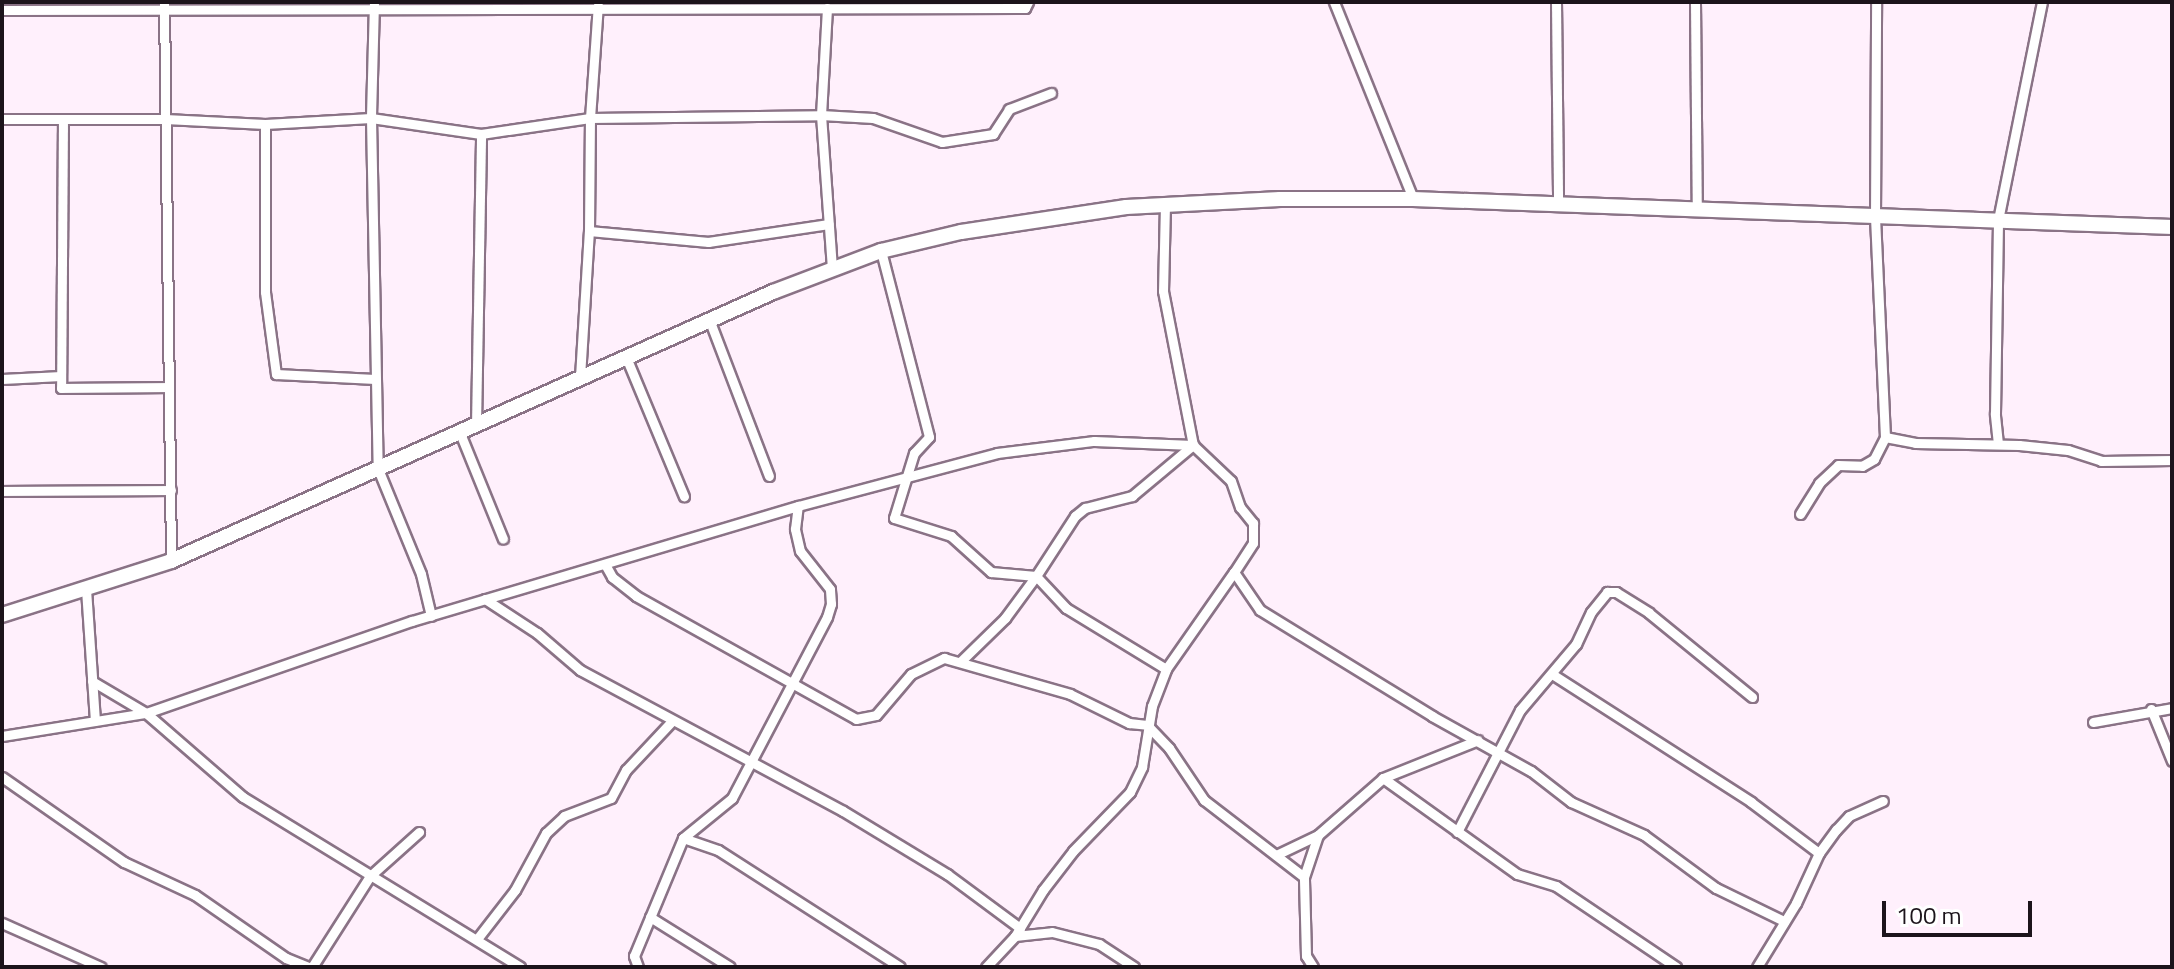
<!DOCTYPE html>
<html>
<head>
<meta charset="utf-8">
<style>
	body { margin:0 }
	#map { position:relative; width:2174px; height:969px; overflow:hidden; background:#fff0fc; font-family:"Titillium Web",sans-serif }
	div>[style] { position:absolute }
	.roads { filter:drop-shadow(2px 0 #8a7386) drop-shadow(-2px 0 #8a7386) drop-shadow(0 2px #8a7386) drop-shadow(0 -2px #8a7386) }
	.minor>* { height:9px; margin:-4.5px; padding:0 4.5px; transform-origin:4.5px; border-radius:4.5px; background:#fff }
	.trunk>* { height:14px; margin:-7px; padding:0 7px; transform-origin:7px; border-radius:7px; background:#fff }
	span { translate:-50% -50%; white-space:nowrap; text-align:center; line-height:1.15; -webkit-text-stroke:6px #fff; paint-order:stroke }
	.frame { position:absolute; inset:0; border:4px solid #1c141b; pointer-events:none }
	.scale { position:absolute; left:1882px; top:901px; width:150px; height:36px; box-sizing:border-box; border:4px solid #1c141b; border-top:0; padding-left:10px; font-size:24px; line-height:28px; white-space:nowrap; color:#1c141b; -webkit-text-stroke:6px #fff; paint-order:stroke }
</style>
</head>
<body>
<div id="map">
	<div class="roads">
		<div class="minor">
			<div style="left:164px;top:2px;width:559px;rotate:89.28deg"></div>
			<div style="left:374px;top:2px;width:116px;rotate:91.5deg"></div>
			<div style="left:371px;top:118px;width:351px;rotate:88.9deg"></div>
			<div style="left:378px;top:469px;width:113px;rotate:67.7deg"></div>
			<div style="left:421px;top:574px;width:43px;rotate:76.6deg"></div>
			<div style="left:1334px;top:2px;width:212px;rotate:68.1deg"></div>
			<div style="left:1556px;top:2px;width:204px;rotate:89.4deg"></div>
			<div style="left:1695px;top:2px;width:209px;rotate:89.5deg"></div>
			<div style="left:827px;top:8px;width:107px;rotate:93.2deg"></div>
			<div style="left:821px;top:115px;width:154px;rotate:85.9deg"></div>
			<div style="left:2px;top:10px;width:1023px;rotate:-0.11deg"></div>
			<div style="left:1025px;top:8px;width:7px;rotate:-63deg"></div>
			<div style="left:2px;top:119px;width:163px"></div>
			<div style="left:165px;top:119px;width:100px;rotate:2.9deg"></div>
			<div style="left:265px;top:124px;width:106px;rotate:-3.2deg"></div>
			<div style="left:371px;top:118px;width:111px;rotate:8.3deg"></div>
			<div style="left:481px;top:134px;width:110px;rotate:-8.4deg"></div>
			<div style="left:590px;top:118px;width:231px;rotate:-0.7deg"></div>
			<div style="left:821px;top:115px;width:52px;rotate:3.3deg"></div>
			<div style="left:873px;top:118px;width:73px;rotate:19.2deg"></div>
			<div style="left:942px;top:142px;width:52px;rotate:-8.9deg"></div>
			<div style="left:993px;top:134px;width:30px;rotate:-57deg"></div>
			<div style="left:1009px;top:109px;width:45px;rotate:-20.9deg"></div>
			<div style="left:63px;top:119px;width:269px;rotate:90.4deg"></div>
			<div style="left:61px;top:388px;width:108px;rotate:-0.5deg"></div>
			<div style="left:265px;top:124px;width:168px;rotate:90deg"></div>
			<div style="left:265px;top:292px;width:83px;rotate:82.4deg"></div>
			<div style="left:276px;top:374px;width:99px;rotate:2.9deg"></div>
			<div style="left:1165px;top:204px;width:87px;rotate:91.3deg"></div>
			<div style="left:1163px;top:291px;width:157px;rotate:79deg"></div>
			<div style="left:1193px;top:445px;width:52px;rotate:43.5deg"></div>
			<div style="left:1231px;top:481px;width:28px;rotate:71deg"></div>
			<div style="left:1240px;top:507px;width:21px;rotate:51deg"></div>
			<div style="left:1253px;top:523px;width:20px;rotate:90deg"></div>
			<div style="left:1253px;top:543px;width:35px;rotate:123deg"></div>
			<div style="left:1234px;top:572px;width:46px;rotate:55.6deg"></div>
			<div style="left:1260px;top:610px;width:202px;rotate:31.6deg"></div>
			<div style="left:1432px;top:716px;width:113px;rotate:29.1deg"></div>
			<div style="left:1531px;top:771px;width:51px;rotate:37.8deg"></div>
			<div style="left:1571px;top:802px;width:80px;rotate:24.3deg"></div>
			<div style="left:1644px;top:835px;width:89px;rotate:36.4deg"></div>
			<div style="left:1716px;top:888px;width:76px;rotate:25.9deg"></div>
			<div style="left:589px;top:231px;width:120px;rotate:5.3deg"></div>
			<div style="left:708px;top:242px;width:122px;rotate:-8.5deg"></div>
			<div style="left:881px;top:251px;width:192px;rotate:75.5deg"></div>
			<div style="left:929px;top:437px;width:22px;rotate:133deg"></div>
			<div style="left:914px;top:453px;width:68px;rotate:107.1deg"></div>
			<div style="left:894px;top:518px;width:60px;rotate:17.5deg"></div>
			<div style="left:951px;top:536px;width:54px;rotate:42deg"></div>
			<div style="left:991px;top:572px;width:45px;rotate:5.1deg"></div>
			<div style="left:1036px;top:576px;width:72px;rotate:-57deg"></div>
			<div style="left:1075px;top:516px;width:13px;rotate:-39deg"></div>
			<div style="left:1085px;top:508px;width:49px;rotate:-14.3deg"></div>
			<div style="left:1132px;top:496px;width:80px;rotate:-39.9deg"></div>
			<div style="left:709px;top:319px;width:168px;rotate:69.1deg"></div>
			<div style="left:626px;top:357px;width:151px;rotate:67.4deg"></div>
			<div style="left:580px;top:377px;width:146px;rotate:-86.5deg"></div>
			<div style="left:589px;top:231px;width:113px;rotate:-89.5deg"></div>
			<div style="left:590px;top:118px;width:113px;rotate:-86deg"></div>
			<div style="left:2px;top:379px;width:59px;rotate:-2.9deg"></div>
			<div style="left:476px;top:426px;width:292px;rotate:-89deg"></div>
			<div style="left:460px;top:433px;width:114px;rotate:67.9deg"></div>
			<div style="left:1885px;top:437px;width:31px;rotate:11deg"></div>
			<div style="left:1915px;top:443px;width:104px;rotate:1.1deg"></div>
			<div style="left:2019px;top:445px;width:49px;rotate:5.8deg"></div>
			<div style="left:2068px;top:450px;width:35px;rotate:18deg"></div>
			<div style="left:2101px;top:461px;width:71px;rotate:-0.8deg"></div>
			<div style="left:1998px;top:444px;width:31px;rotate:-96deg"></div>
			<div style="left:1995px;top:413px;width:193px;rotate:-89.1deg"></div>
			<div style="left:1998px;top:220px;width:222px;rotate:-78.6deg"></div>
			<div style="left:2px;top:491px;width:169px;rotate:-0.3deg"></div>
			<div style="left:1800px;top:514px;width:36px;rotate:-58deg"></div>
			<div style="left:1819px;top:483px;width:26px;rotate:-43deg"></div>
			<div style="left:1838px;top:465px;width:24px;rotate:2deg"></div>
			<div style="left:1862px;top:466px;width:14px;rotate:-30deg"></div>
			<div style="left:1874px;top:459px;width:25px;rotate:-63deg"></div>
			<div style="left:1885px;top:437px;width:220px;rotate:-92.6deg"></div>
			<div style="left:1875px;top:217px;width:215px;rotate:-89.7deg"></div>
			<div style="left:606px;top:566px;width:13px;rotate:61deg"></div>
			<div style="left:612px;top:577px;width:31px;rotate:38deg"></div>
			<div style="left:636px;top:596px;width:252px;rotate:29.2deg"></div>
			<div style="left:856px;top:719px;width:20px;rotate:-11deg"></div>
			<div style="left:876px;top:715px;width:54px;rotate:-49.5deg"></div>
			<div style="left:911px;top:674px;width:37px;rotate:-26deg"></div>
			<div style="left:944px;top:658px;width:131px;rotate:15.9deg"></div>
			<div style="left:1070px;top:694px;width:66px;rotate:26.2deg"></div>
			<div style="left:1129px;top:723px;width:18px;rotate:6deg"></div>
			<div style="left:1147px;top:725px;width:32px;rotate:46deg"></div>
			<div style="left:1169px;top:748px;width:63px;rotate:56.1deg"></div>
			<div style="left:1204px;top:800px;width:126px;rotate:37.6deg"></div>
			<div style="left:86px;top:589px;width:132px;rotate:86.1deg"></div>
			<div style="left:485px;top:599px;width:62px;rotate:33.2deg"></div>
			<div style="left:537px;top:633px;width:57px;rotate:40.7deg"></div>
			<div style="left:580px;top:670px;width:298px;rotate:28.2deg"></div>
			<div style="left:843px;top:811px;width:122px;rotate:31.2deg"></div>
			<div style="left:947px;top:874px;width:91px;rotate:36.5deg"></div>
			<div style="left:961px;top:661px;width:62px;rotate:-44.3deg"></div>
			<div style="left:1005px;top:618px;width:52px;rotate:-53.6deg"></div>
			<div style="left:1036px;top:576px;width:44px;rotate:46.8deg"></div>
			<div style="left:1066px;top:608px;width:117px;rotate:31.4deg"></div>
			<div style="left:1552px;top:674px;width:237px;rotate:32.7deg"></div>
			<div style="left:1751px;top:802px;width:85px;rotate:36.9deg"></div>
			<div style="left:92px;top:681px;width:63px;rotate:30.7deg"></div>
			<div style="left:146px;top:713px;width:128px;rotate:40.9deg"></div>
			<div style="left:243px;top:797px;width:325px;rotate:31.5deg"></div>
			<div style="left:2151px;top:709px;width:56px;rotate:68deg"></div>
			<div style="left:2093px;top:722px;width:80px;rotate:-10deg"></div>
			<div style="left:2px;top:736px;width:146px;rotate:-9.1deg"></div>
			<div style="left:146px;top:713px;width:281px;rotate:-19.1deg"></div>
			<div style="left:412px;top:621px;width:403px;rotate:-16.6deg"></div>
			<div style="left:798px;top:506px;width:206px;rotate:-14.9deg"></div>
			<div style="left:997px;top:453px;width:98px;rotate:-7.1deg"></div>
			<div style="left:1094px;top:441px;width:99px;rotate:2.3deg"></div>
			<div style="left:2px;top:777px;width:149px;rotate:34.9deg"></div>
			<div style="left:124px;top:862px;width:78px;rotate:24.9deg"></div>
			<div style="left:195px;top:895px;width:111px;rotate:34.7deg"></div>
			<div style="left:286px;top:958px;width:24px;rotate:22deg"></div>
			<div style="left:1383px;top:778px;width:165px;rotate:35.6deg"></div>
			<div style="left:1517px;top:874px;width:41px;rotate:17.1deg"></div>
			<div style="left:1556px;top:886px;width:145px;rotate:34deg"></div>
			<div style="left:1457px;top:832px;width:137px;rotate:-62.7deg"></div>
			<div style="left:1520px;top:710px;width:87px;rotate:-49.7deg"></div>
			<div style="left:1576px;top:644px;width:35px;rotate:-65deg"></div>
			<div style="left:1591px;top:612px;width:26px;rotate:-51deg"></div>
			<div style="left:1607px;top:592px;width:9px"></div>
			<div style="left:1616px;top:592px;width:39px;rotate:32deg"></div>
			<div style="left:1649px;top:613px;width:133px;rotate:39.2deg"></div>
			<div style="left:683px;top:838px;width:37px;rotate:19deg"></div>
			<div style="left:718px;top:850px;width:216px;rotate:32.7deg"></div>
			<div style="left:1276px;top:855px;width:47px;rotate:-25.5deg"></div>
			<div style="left:1318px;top:835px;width:86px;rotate:-41.2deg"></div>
			<div style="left:1383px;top:778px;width:102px;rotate:-21.8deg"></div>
			<div style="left:650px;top:917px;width:94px;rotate:32deg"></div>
			<div style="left:2px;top:923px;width:108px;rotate:24deg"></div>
			<div style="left:1015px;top:936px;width:37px;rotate:-6deg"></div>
			<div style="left:1052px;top:932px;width:49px;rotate:14.3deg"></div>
			<div style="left:1099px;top:944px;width:42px;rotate:33.3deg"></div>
			<div style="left:477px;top:939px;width:62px;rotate:-52.2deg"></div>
			<div style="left:515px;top:890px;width:65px;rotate:-61.5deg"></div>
			<div style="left:546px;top:833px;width:25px;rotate:-43deg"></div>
			<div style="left:564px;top:816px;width:50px;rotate:-21deg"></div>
			<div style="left:611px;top:798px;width:32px;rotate:-62deg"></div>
			<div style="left:626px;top:770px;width:67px;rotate:-46.8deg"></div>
			<div style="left:312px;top:967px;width:108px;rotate:-57.5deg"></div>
			<div style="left:370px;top:876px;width:66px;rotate:-41.9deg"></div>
			<div style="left:638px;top:967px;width:12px;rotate:-110deg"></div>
			<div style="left:634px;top:956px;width:128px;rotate:-67.4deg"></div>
			<div style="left:683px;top:838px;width:63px;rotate:-39.2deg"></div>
			<div style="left:732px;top:798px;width:204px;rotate:-62.3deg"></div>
			<div style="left:827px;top:617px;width:14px;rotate:-73deg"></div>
			<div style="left:831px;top:604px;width:15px;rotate:-94deg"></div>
			<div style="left:830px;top:589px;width:48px;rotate:-128.3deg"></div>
			<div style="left:800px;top:551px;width:23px;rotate:-103deg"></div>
			<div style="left:795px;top:529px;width:23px;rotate:-83deg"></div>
			<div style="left:986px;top:967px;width:42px;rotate:-46.9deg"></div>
			<div style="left:1015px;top:936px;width:54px;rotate:-58.7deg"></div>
			<div style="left:1043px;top:890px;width:49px;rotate:-52.4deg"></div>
			<div style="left:1073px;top:851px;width:82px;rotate:-46deg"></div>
			<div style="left:1130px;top:792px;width:28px;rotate:-64deg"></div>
			<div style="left:1142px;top:767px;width:62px;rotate:-80.7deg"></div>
			<div style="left:1152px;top:706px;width:40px;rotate:-69deg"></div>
			<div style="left:1166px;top:669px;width:118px;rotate:-55deg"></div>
			<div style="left:1313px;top:967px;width:13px;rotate:-122deg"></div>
			<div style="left:1306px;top:956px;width:79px;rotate:-91.5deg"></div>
			<div style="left:1304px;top:877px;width:44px;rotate:-71.6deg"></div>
			<div style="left:1757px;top:967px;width:75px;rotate:-58.6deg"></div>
			<div style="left:1796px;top:903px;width:55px;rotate:-65.3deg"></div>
			<div style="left:1819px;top:853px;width:29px;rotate:-54deg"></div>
			<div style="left:1836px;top:830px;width:19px;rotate:-47deg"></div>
			<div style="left:1849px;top:816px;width:37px;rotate:-24deg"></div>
		</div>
		<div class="trunk">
			<div style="left:2px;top:615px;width:177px;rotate:-17.7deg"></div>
			<div style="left:171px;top:561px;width:659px;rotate:-24.08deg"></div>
			<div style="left:773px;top:292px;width:116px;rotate:-20.8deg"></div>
			<div style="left:881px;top:251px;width:82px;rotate:-13.4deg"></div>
			<div style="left:961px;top:232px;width:167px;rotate:-8.6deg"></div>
			<div style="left:1126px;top:207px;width:154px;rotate:-3deg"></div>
			<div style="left:1280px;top:199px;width:133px"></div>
			<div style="left:1413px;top:199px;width:760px;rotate:2.11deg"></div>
		</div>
	</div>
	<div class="frame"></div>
	<div class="scale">100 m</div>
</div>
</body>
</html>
